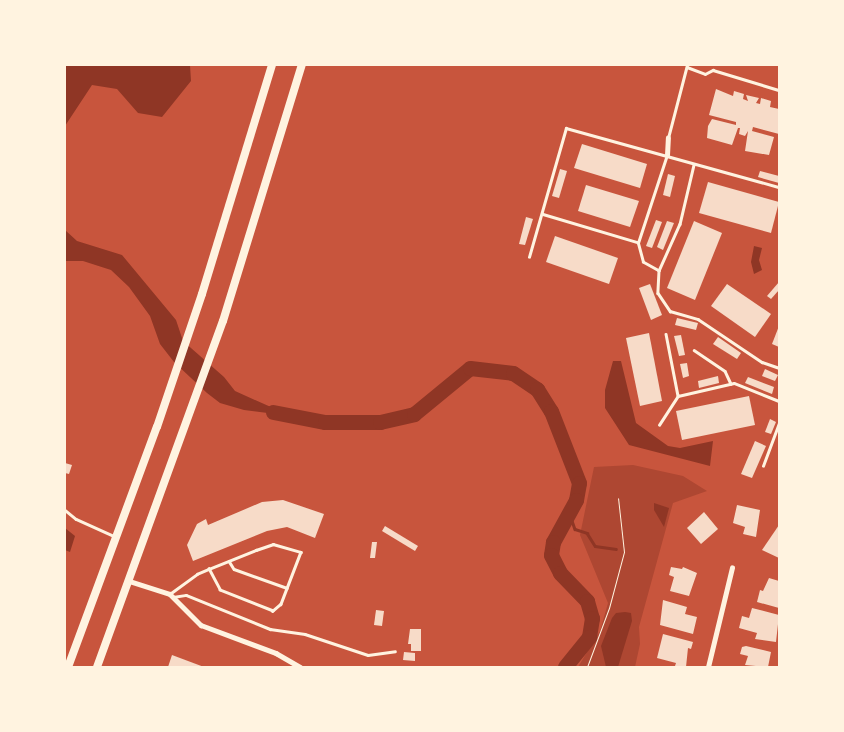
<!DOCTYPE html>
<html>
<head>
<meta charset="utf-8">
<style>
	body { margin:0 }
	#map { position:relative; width:844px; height:732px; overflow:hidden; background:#c8553d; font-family:"Asap Condensed",sans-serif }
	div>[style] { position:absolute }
	.green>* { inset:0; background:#ae4732 }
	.water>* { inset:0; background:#8f3625 }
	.stream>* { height:2.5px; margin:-1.25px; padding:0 1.25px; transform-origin:1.25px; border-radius:1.25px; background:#8f3625 }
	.river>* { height:15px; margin:-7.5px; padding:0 7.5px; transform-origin:7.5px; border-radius:7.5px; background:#8f3625 }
	.building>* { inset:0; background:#f7dbc8 }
	.path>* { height:1px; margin:-0.5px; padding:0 0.5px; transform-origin:0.5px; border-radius:0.5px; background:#fff3e0 }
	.service>* { height:2.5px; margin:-1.25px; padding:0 1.25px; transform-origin:1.25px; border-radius:1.25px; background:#fff3e0 }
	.minor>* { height:4.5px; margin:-2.25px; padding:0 2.25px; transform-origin:2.25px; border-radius:2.25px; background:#fff3e0 }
	.primary>* { height:8px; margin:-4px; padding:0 4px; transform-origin:4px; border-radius:4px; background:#fff3e0 }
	span { translate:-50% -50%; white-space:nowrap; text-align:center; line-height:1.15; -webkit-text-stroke:4px #fff3e0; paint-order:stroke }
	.frame { position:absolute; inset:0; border:66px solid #fff3e0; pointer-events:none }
</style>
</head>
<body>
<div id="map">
	<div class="green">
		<div style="clip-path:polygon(633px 465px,683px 476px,707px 491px,673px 503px,639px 627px,640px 644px,635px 667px,578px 667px,600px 631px,608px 603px,580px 535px,594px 467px)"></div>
	</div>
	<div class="water">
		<div style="clip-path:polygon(65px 65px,190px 65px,191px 81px,162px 117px,138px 113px,117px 89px,92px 85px,65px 126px)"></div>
		<div style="clip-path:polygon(65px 230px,77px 241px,122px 255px,176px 320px,183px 341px,224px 377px,235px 391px,291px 416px,244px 410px,220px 403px,207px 393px,174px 362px,160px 344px,150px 316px,129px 287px,111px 270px,83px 261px,65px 261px)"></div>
		<div style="clip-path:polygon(754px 246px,762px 248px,759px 260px,762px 270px,754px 274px,751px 262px)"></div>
		<div style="clip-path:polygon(613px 361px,621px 361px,636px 423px,668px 446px,680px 448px,713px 441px,710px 466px,629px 445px,605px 408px,605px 390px)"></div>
		<div style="clip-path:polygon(654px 503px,669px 508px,664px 527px,654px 510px)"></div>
		<div style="clip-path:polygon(65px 528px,75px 536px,70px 552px,65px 550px)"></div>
		<div style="clip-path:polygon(625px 612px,631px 613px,632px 621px,618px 667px,606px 667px,601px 646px,612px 618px,616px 613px)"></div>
	</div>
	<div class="stream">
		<div style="left:569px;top:512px;width:18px;rotate:71deg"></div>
		<div style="left:575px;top:529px;width:13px;rotate:18deg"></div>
		<div style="left:587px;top:533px;width:15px;rotate:58deg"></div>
		<div style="left:595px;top:546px;width:21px;rotate:8deg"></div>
	</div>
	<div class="river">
		<div style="left:273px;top:412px;width:53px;rotate:10.9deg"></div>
		<div style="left:325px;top:422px;width:55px"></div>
		<div style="left:380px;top:422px;width:35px;rotate:-13deg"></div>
		<div style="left:414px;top:414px;width:72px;rotate:-39.4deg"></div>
		<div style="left:470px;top:368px;width:43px;rotate:6.6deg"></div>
		<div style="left:513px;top:373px;width:29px;rotate:34deg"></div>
		<div style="left:537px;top:389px;width:26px;rotate:58deg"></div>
		<div style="left:551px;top:411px;width:77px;rotate:68.7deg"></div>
		<div style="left:579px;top:483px;width:17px;rotate:100deg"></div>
		<div style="left:576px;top:500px;width:48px;rotate:118.7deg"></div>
		<div style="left:553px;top:542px;width:13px;rotate:99deg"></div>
		<div style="left:551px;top:555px;width:20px;rotate:63deg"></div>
		<div style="left:560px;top:573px;width:39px;rotate:46deg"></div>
		<div style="left:587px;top:601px;width:18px;rotate:74deg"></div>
		<div style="left:592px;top:618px;width:19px;rotate:99deg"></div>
		<div style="left:589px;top:637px;width:38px;rotate:129deg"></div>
	</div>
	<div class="building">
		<div style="clip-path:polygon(716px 89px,733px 96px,734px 91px,744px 94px,743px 99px,748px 101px,746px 95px,759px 98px,756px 103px,760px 104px,761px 98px,771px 101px,770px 107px,779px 109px,779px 134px,753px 127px,752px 131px,774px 137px,769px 155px,745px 151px,748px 131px,745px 136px,739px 134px,740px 128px,738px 128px,732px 145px,707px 138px,708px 126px,712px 119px,736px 125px,736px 122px,709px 115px)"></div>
		<div style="clip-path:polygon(582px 144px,647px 164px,640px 188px,574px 168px)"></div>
		<div style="clip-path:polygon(560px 169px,567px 171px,559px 198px,552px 196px)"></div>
		<div style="clip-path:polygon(760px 171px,779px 176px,779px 183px,758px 177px)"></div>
		<div style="clip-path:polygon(668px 174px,675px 176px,670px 197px,663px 195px)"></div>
		<div style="clip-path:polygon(708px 182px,779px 202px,771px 233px,699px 213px)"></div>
		<div style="clip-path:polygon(586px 185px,639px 201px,630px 227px,578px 211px)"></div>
		<div style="clip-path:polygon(526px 217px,533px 219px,525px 245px,519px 244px)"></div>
		<div style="clip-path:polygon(656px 220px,662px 222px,652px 248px,646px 246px)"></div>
		<div style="clip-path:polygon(667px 221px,674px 223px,663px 250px,657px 247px)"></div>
		<div style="clip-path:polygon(694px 221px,722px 233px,695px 300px,667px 288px)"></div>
		<div style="clip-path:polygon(555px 236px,618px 258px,609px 284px,546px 262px)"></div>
		<div style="clip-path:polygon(779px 282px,779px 290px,771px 299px,767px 296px)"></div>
		<div style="clip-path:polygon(650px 284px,662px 315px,651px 320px,639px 288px)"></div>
		<div style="clip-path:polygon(727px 284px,771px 314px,755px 337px,711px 306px)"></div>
		<div style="clip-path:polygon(677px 318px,698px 323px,696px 330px,675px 325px)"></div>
		<div style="clip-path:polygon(779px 326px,779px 347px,772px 344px)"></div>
		<div style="clip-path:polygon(649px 333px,662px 401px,640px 406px,626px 338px)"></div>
		<div style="clip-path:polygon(681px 335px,685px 355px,679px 356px,674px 336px)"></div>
		<div style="clip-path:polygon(718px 337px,741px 353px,737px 359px,713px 344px)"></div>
		<div style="clip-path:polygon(687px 363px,689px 376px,683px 378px,680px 364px)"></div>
		<div style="clip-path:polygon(765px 369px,778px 375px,775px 381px,762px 376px)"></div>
		<div style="clip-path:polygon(718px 376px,719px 383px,699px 388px,698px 381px)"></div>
		<div style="clip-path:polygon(748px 377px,774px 387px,772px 394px,745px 383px)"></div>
		<div style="clip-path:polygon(749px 396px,755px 425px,682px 440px,676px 411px)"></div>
		<div style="clip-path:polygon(770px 419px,776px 422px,771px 434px,765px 432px)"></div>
		<div style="clip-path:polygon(755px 441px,766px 446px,752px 478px,741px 474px)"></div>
		<div style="clip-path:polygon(65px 463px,72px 465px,69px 474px,65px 473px)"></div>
		<div style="clip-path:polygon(283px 500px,324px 514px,315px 538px,287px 527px,267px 531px,193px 561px,187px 545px,197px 524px,206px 519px,208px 525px,262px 502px)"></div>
		<div style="clip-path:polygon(737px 505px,760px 510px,756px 537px,743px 534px,745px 527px,733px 523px)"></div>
		<div style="clip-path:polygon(704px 512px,718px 529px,701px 544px,687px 528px)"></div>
		<div style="clip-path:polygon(779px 525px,779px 558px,762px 550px)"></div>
		<div style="clip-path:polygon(385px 526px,418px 546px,415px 551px,382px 531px)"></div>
		<div style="clip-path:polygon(372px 542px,377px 542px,375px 558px,370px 558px)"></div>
		<div style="clip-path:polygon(671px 567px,682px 569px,683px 567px,697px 573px,689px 596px,670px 591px,674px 577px,669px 575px)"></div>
		<div style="clip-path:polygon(769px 578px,779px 581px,779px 608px,757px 602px,760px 590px,763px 591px)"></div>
		<div style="clip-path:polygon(663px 600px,687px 607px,685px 614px,697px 617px,693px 634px,660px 625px)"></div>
		<div style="clip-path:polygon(752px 608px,779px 615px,776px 642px,755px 639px,757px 633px,739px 628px,742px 616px,749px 618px)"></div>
		<div style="clip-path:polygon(376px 610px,384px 611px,382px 626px,374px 625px)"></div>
		<div style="clip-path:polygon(410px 629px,421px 629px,421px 651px,411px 651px,411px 644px,408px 644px)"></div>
		<div style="clip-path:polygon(663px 634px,693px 642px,691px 649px,688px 648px,686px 667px,675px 666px,676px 663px,657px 658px)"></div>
		<div style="clip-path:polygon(746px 646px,771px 652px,768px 667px,745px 665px,748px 656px,740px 654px,742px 647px)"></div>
		<div style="clip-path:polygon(404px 652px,415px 653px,415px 661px,403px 660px)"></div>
		<div style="clip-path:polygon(172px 655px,204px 667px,168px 667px)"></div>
	</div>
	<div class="path">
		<div style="left:587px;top:667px;width:63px;rotate:-69.6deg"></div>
		<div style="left:609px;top:608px;width:58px;rotate:-75deg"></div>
		<div style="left:624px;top:552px;width:54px;rotate:-96.3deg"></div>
	</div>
	<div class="service">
		<div style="left:687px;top:67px;width:19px;rotate:21deg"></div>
		<div style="left:705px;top:74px;width:9px;rotate:-27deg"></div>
		<div style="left:713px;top:70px;width:69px;rotate:16.9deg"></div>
		<div style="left:668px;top:138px;width:75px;rotate:-75.4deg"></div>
		<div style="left:694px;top:165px;width:61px;rotate:103.3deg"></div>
		<div style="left:680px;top:224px;width:51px;rotate:114.1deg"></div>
		<div style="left:659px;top:271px;width:22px;rotate:93deg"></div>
		<div style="left:658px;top:293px;width:22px;rotate:56deg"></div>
		<div style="left:670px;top:311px;width:29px;rotate:16deg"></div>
		<div style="left:698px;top:319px;width:77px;rotate:33.9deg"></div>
		<div style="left:762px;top:362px;width:18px;rotate:19deg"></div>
		<div style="left:543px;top:214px;width:98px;rotate:16.6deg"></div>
		<div style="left:529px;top:257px;width:134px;rotate:-74deg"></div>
		<div style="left:566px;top:128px;width:221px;rotate:15.5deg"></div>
		<div style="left:659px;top:271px;width:18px;rotate:-151deg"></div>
		<div style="left:643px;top:262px;width:20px;rotate:-105deg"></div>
		<div style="left:638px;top:243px;width:93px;rotate:-71.8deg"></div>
		<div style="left:666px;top:334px;width:63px;rotate:79deg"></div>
		<div style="left:678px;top:396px;width:57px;rotate:-13.1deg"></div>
		<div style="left:734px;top:383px;width:48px;rotate:21.8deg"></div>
		<div style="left:694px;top:350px;width:37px;rotate:34deg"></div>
		<div style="left:725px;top:371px;width:14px;rotate:65deg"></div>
		<div style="left:659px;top:425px;width:35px;rotate:-57deg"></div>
		<div style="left:763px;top:466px;width:46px;rotate:-69.6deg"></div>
		<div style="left:65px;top:510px;width:14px;rotate:39deg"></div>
		<div style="left:76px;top:519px;width:42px;rotate:24.1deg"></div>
		<div style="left:229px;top:561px;width:9px;rotate:58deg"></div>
		<div style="left:234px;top:569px;width:56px;rotate:19.7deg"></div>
		<div style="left:171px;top:593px;width:32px;rotate:-36deg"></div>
		<div style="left:197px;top:574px;width:13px;rotate:-23deg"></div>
		<div style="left:209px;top:569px;width:51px;rotate:-22deg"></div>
		<div style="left:256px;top:550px;width:18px;rotate:-19deg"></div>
		<div style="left:273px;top:544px;width:29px;rotate:16deg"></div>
		<div style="left:301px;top:552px;width:56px;rotate:111deg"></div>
		<div style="left:281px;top:604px;width:11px;rotate:139deg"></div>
		<div style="left:273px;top:611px;width:57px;rotate:-158.4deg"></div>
		<div style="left:220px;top:590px;width:24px;rotate:-118deg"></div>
		<div style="left:173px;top:597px;width:13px;rotate:-9deg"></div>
		<div style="left:186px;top:595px;width:91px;rotate:22deg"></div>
		<div style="left:270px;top:629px;width:35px;rotate:8deg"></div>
		<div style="left:305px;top:634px;width:66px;rotate:18.4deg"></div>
		<div style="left:368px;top:655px;width:27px;rotate:-8deg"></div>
	</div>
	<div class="minor">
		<div style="left:667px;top:155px;width:17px;rotate:-87deg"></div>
		<div style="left:129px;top:581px;width:43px;rotate:17.6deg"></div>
		<div style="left:170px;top:594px;width:44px;rotate:45deg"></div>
		<div style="left:201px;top:625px;width:80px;rotate:20.5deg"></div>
		<div style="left:276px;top:653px;width:28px;rotate:30deg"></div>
		<div style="left:708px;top:667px;width:102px;rotate:-76.4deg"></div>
	</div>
	<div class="primary">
		<div style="left:68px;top:667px;width:256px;rotate:-69.7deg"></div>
		<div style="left:157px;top:427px;width:140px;rotate:-71.3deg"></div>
		<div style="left:202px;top:294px;width:239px;rotate:-73deg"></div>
		<div style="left:97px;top:667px;width:368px;rotate:-70deg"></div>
		<div style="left:223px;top:321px;width:268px;rotate:-72.9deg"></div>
	</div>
	<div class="frame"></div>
</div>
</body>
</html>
